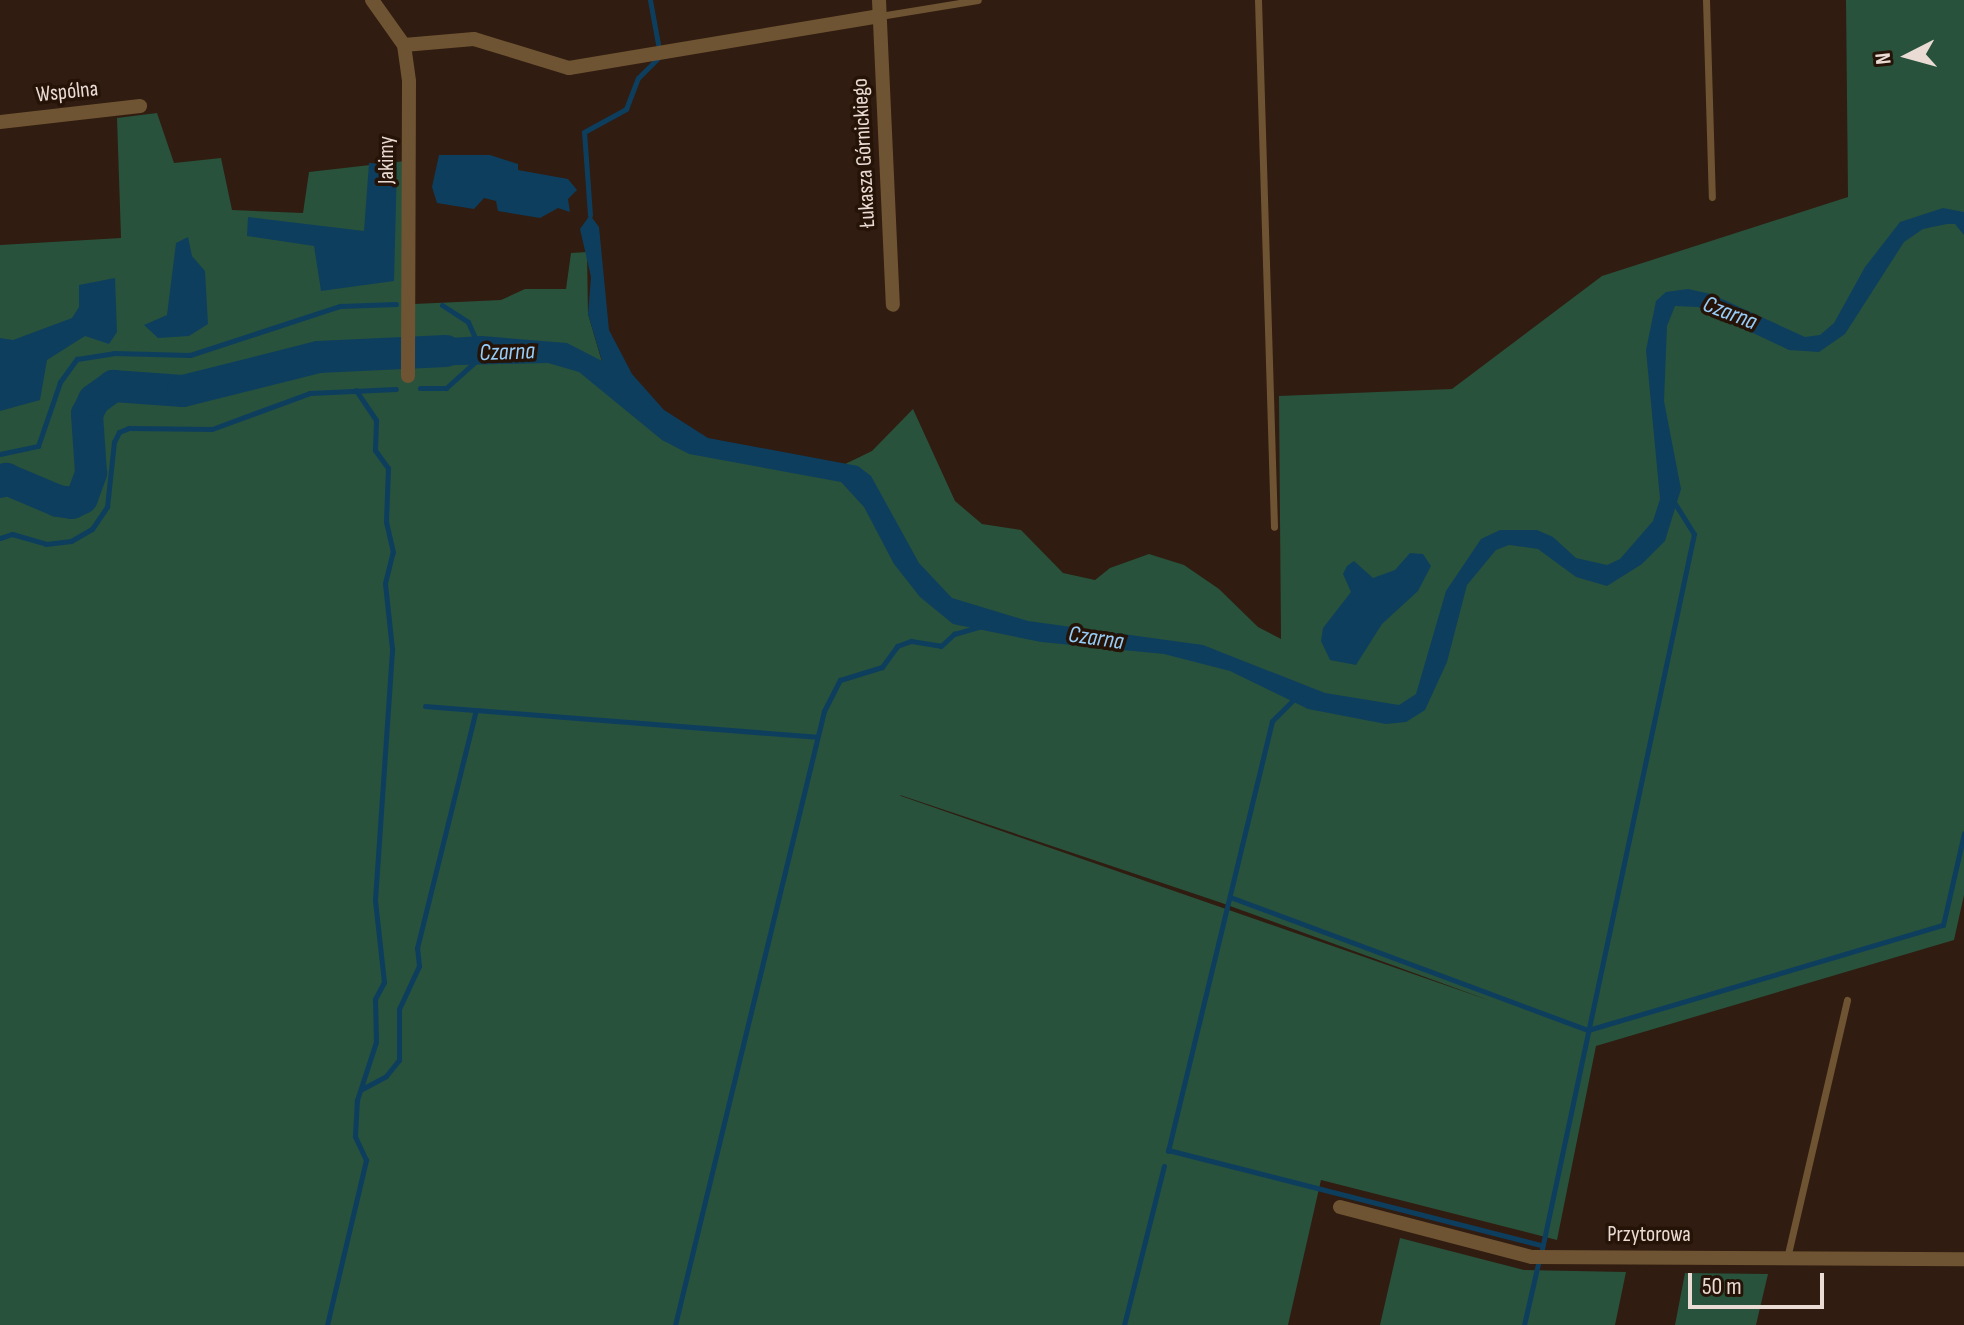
<!DOCTYPE html>
<html>
<head>
<meta charset="utf-8">
<style>
	body { margin:0 }
	#map { position:relative; width:1964px; height:1325px; overflow:hidden; background:#301c10; font-family:"Sofia Sans Condensed",sans-serif }
	div>[style] { position:absolute }
	.green>* { inset:0; background:#28523c }
	.water>* { inset:0; background:#0e3e5e }
	.stream>* { height:5px; margin:-2.5px; padding:0 2.5px; transform-origin:2.5px; border-radius:2.5px; background:#0e3e5e }
	.river>* { height:32px; margin:-16px; padding:0 16px; transform-origin:16px; border-radius:16px; background:#0e3e5e }
	.service>* { height:7px; margin:-3.5px; padding:0 3.5px; transform-origin:3.5px; border-radius:3.5px; background:#6e5432 }
	.minor>* { height:14px; margin:-7px; padding:0 7px; transform-origin:7px; border-radius:7px; background:#6e5432 }
	span { translate:-50% -50%; white-space:nowrap; text-align:center; line-height:1.15; -webkit-text-stroke:7px #261307; paint-order:stroke }
	.street-label { font-size:22px; color:#eadcd4 }
	.water-label { font-size:24px; color:#96cdf9; font-style:italic }
	.north { position:absolute; left:1868px; top:16px; width:80px; height:80px; -webkit-text-stroke:6px #261307; paint-order:stroke; rotate:264deg; font-size:22px; font-weight:700; line-height:32px; text-align:center; color:#eadcd4 }
	.north::after { content:''; display:block; margin:auto; width:28px; height:36px; background:#eadcd4; clip-path:polygon(50% 0,100% 100%,50% 72%,0 100%) }
	.scale { position:absolute; left:1688px; top:1273px; width:136px; height:36px; box-sizing:border-box; border:4px solid #eadcd4; border-top:0; padding-left:10px; font-size:24px; line-height:28px; white-space:nowrap; color:#eadcd4; -webkit-text-stroke:6px #261307; paint-order:stroke }
</style>
</head>
<body>
<div id="map">
	<div class="green">
		<div style="clip-path:polygon(evenodd,1846px 0,1964px 0,1964px 895px,1954px 940px,1596px 1046px,1557px 1240px,1321px 1180px,1288px 1325px,0 1325px,0 245px,121px 238px,117px 118px,157px 113px,174px 163px,221px 158px,232px 210px,303px 213px,309px 172px,414px 160px,414px 304px,501px 300px,525px 289px,566px 289px,571px 253px,587px 252px,588px 314px,602px 362px,695px 445px,841px 466px,872px 451px,913px 409px,955px 501px,982px 524px,1021px 530px,1063px 573px,1095px 580px,1110px 568px,1149px 554px,1184px 565px,1219px 589px,1258px 627px,1281px 639px,1279px 396px,1452px 389px,1602px 276px,1848px 197px,1846px 0,900px 795px,1219px 902px,1491px 1001px,901px 796px,900px 795px)"></div>
		<div style="clip-path:polygon(1400px 1238px,1524px 1270px,1626px 1272px,1615px 1325px,1380px 1325px)"></div>
		<div style="clip-path:polygon(1685px 1273px,1768px 1274px,1756px 1325px,1675px 1325px)"></div>
	</div>
	<div class="water">
		<div style="clip-path:polygon(439px 155px,490px 155px,518px 164px,518px 170px,568px 179px,577px 190px,568px 199px,570px 212px,558px 208px,540px 218px,498px 211px,496px 201px,484px 198px,474px 209px,437px 203px,432px 187px)"></div>
		<div style="clip-path:polygon(369px 163px,397px 165px,394px 281px,321px 291px,314px 246px,247px 236px,248px 217px,364px 231px)"></div>
		<div style="clip-path:polygon(1943px 208px,1964px 212px,1964px 235px,1955px 224px,1947px 224px,1923px 229px,1904px 242px,1845px 334px,1819px 352px,1789px 350px,1698px 307px,1675px 306px,1667px 326px,1664px 401px,1681px 489px,1665px 541px,1642px 564px,1607px 586px,1576px 577px,1538px 549px,1509px 545px,1496px 550px,1467px 585px,1447px 662px,1425px 710px,1406px 722px,1386px 724px,1308px 709px,1230px 671px,1164px 654px,1041px 642px,953px 624px,920px 597px,894px 564px,864px 507px,841px 482px,689px 454px,662px 440px,579px 372px,548px 363px,417px 366px,416px 340px,482px 336px,567px 343px,602px 361px,588px 314px,591px 277px,580px 229px,590px 215px,599px 227px,609px 330px,632px 374px,664px 410px,708px 438px,858px 466px,871px 476px,919px 563px,952px 598px,1028px 621px,1203px 645px,1325px 693px,1399px 705px,1416px 694px,1446px 591px,1481px 539px,1500px 530px,1537px 530px,1553px 537px,1576px 558px,1607px 565px,1620px 559px,1653px 521px,1660px 499px,1646px 350px,1656px 301px,1666px 292px,1688px 289px,1711px 294px,1805px 337px,1820px 335px,1834px 323px,1865px 267px,1900px 222px)"></div>
		<div style="clip-path:polygon(188px 237px,192px 256px,205px 271px,208px 324px,189px 336px,158px 338px,144px 325px,167px 315px,176px 243px)"></div>
		<div style="clip-path:polygon(115px 278px,117px 332px,109px 344px,85px 336px,47px 360px,40px 400px,0 411px,0 338px,13px 340px,72px 318px,79px 307px,79px 285px)"></div>
		<div style="clip-path:polygon(1410px 553px,1423px 554px,1431px 566px,1418px 591px,1382px 624px,1356px 665px,1330px 660px,1321px 641px,1323px 628px,1351px 592px,1343px 574px,1347px 566px,1354px 561px,1373px 578px,1395px 570px)"></div>
	</div>
	<div class="stream">
		<div style="left:650px;top:0;width:45px;rotate:79.7deg"></div>
		<div style="left:590px;top:215px;width:83px;rotate:-94.1deg"></div>
		<div style="left:584px;top:132px;width:48px;rotate:-28.7deg"></div>
		<div style="left:626px;top:109px;width:33px;rotate:-69deg"></div>
		<div style="left:638px;top:78px;width:28px;rotate:-45deg"></div>
		<div style="left:442px;top:305px;width:31px;rotate:33deg"></div>
		<div style="left:468px;top:322px;width:20px;rotate:66deg"></div>
		<div style="left:420px;top:388px;width:26px"></div>
		<div style="left:446px;top:388px;width:38px;rotate:-42deg"></div>
		<div style="left:0;top:454px;width:39px;rotate:-12deg"></div>
		<div style="left:38px;top:446px;width:68px;rotate:-71deg"></div>
		<div style="left:60px;top:382px;width:29px;rotate:-54deg"></div>
		<div style="left:77px;top:359px;width:37px;rotate:-9deg"></div>
		<div style="left:114px;top:353px;width:76px;rotate:1.5deg"></div>
		<div style="left:190px;top:355px;width:158px;rotate:-18.1deg"></div>
		<div style="left:340px;top:306px;width:56px;rotate:-2deg"></div>
		<div style="left:0;top:538px;width:13px;rotate:-18deg"></div>
		<div style="left:12px;top:534px;width:35px;rotate:16deg"></div>
		<div style="left:46px;top:544px;width:25px;rotate:-7deg"></div>
		<div style="left:71px;top:541px;width:24px;rotate:-30deg"></div>
		<div style="left:92px;top:529px;width:27px;rotate:-56deg"></div>
		<div style="left:107px;top:507px;width:65px;rotate:-83.9deg"></div>
		<div style="left:114px;top:442px;width:11px;rotate:-63deg"></div>
		<div style="left:119px;top:432px;width:11px;rotate:-22deg"></div>
		<div style="left:129px;top:428px;width:83px;rotate:0.7deg"></div>
		<div style="left:212px;top:429px;width:104px;rotate:-20.2deg"></div>
		<div style="left:310px;top:393px;width:86px;rotate:-2.7deg"></div>
		<div style="left:425px;top:706px;width:50px;rotate:4.6deg"></div>
		<div style="left:1230px;top:897px;width:382px;rotate:20.4deg"></div>
		<div style="left:1588px;top:1030px;width:370px;rotate:-16.5deg"></div>
		<div style="left:1943px;top:925px;width:94px;rotate:-77.1deg"></div>
		<div style="left:362px;top:1089px;width:27px;rotate:-28deg"></div>
		<div style="left:386px;top:1076px;width:21px;rotate:-51deg"></div>
		<div style="left:399px;top:1060px;width:51px;rotate:-90deg"></div>
		<div style="left:399px;top:1009px;width:47px;rotate:-65.1deg"></div>
		<div style="left:419px;top:966px;width:18px;rotate:-96deg"></div>
		<div style="left:417px;top:948px;width:245px;rotate:-76.1deg"></div>
		<div style="left:476px;top:710px;width:342px;rotate:4.5deg"></div>
		<div style="left:1168px;top:1150px;width:386px;rotate:14.3deg"></div>
		<div style="left:1168px;top:1151px;width:442px;rotate:-76.4deg"></div>
		<div style="left:1272px;top:721px;width:33px;rotate:-45deg"></div>
		<div style="left:1542px;top:1249px;width:731px;rotate:-78deg"></div>
		<div style="left:1694px;top:534px;width:36px;rotate:-122deg"></div>
		<div style="left:327px;top:1325px;width:170px;rotate:-76.7deg"></div>
		<div style="left:366px;top:1160px;width:26px;rotate:-115deg"></div>
		<div style="left:355px;top:1136px;width:36px;rotate:-87deg"></div>
		<div style="left:357px;top:1100px;width:61px;rotate:-71.9deg"></div>
		<div style="left:376px;top:1042px;width:43px;rotate:-91.3deg"></div>
		<div style="left:375px;top:999px;width:19px;rotate:-62deg"></div>
		<div style="left:384px;top:982px;width:82px;rotate:-96.3deg"></div>
		<div style="left:375px;top:900px;width:252px;rotate:-86.1deg"></div>
		<div style="left:392px;top:649px;width:66px;rotate:-96.1deg"></div>
		<div style="left:385px;top:583px;width:32px;rotate:-76deg"></div>
		<div style="left:393px;top:552px;width:31px;rotate:-103deg"></div>
		<div style="left:386px;top:522px;width:54px;rotate:-87.9deg"></div>
		<div style="left:388px;top:468px;width:22px;rotate:-126deg"></div>
		<div style="left:375px;top:450px;width:30px;rotate:-88deg"></div>
		<div style="left:376px;top:420px;width:36px;rotate:-124deg"></div>
		<div style="left:675px;top:1325px;width:632px;rotate:-76.36deg"></div>
		<div style="left:824px;top:711px;width:35px;rotate:-63deg"></div>
		<div style="left:840px;top:680px;width:44px;rotate:-17.2deg"></div>
		<div style="left:882px;top:667px;width:26px;rotate:-54deg"></div>
		<div style="left:897px;top:646px;width:15px;rotate:-20deg"></div>
		<div style="left:911px;top:641px;width:30px;rotate:9deg"></div>
		<div style="left:941px;top:646px;width:18px;rotate:-43deg"></div>
		<div style="left:954px;top:634px;width:26px;rotate:-16deg"></div>
		<div style="left:1124px;top:1325px;width:164px;rotate:-75.9deg"></div>
		<div style="left:1524px;top:1325px;width:63px;rotate:-77.1deg"></div>
	</div>
	<div class="river">
		<div style="left:0;top:482px;width:7px;rotate:-27deg"></div>
		<div style="left:6px;top:479px;width:56px;rotate:22.9deg"></div>
		<div style="left:58px;top:501px;width:14px;rotate:8deg"></div>
		<div style="left:72px;top:503px;width:11px;rotate:-27deg"></div>
		<div style="left:82px;top:498px;width:27px;rotate:-70deg"></div>
		<div style="left:91px;top:473px;width:59px;rotate:-93.9deg"></div>
		<div style="left:87px;top:414px;width:16px;rotate:-63deg"></div>
		<div style="left:94px;top:400px;width:24px;rotate:-36deg"></div>
		<div style="left:113px;top:386px;width:70px;rotate:4.1deg"></div>
		<div style="left:183px;top:391px;width:139px;rotate:-14.1deg"></div>
		<div style="left:318px;top:357px;width:128px;rotate:-2.7deg"></div>
	</div>
	<div class="service">
		<div style="left:1258px;top:0;width:527px;rotate:88.26deg"></div>
		<div style="left:1706px;top:0;width:197px;rotate:88.3deg"></div>
		<div style="left:880px;top:16px;width:99px;rotate:-9.3deg"></div>
		<div style="left:1787px;top:1258px;width:265px;rotate:-76.9deg"></div>
	</div>
	<div class="minor">
		<div style="left:372px;top:0;width:55px;rotate:54.6deg"></div>
		<div style="left:404px;top:45px;width:37px;rotate:82deg"></div>
		<div style="left:409px;top:82px;width:294px;rotate:90.2deg"></div>
		<div style="left:879px;top:0;width:305px;rotate:87.4deg"></div>
		<div style="left:404px;top:45px;width:70px;rotate:-4.9deg"></div>
		<div style="left:474px;top:39px;width:99px;rotate:17deg"></div>
		<div style="left:569px;top:68px;width:315px;rotate:-9.5deg"></div>
		<div style="left:0;top:122px;width:141px;rotate:-6.5deg"></div>
		<div style="left:1340px;top:1207px;width:198px;rotate:14.6deg"></div>
		<div style="left:1532px;top:1257px;width:432px;rotate:0.3deg"></div>
	</div>
	<div class="street-label">
		<span style="left:67px;top:92px;rotate:-6deg">Wspólna</span>
		<span style="left:864px;top:153px;rotate:-93deg">Łukasza Górnickiego</span>
		<span style="left:387px;top:160px;rotate:-90deg">Jakimy</span>
		<span style="left:1649px;top:1235px">Przytorowa</span>
	</div>
	<div class="water-label">
		<span style="left:1730px;top:313px;rotate:21deg">Czarna</span>
		<span style="left:507px;top:352px;rotate:-2deg">Czarna</span>
		<span style="left:1096px;top:638px;rotate:8deg">Czarna</span>
	</div>
	<div class="north">N</div>
	<div class="scale">50 m</div>
</div>
</body>
</html>
